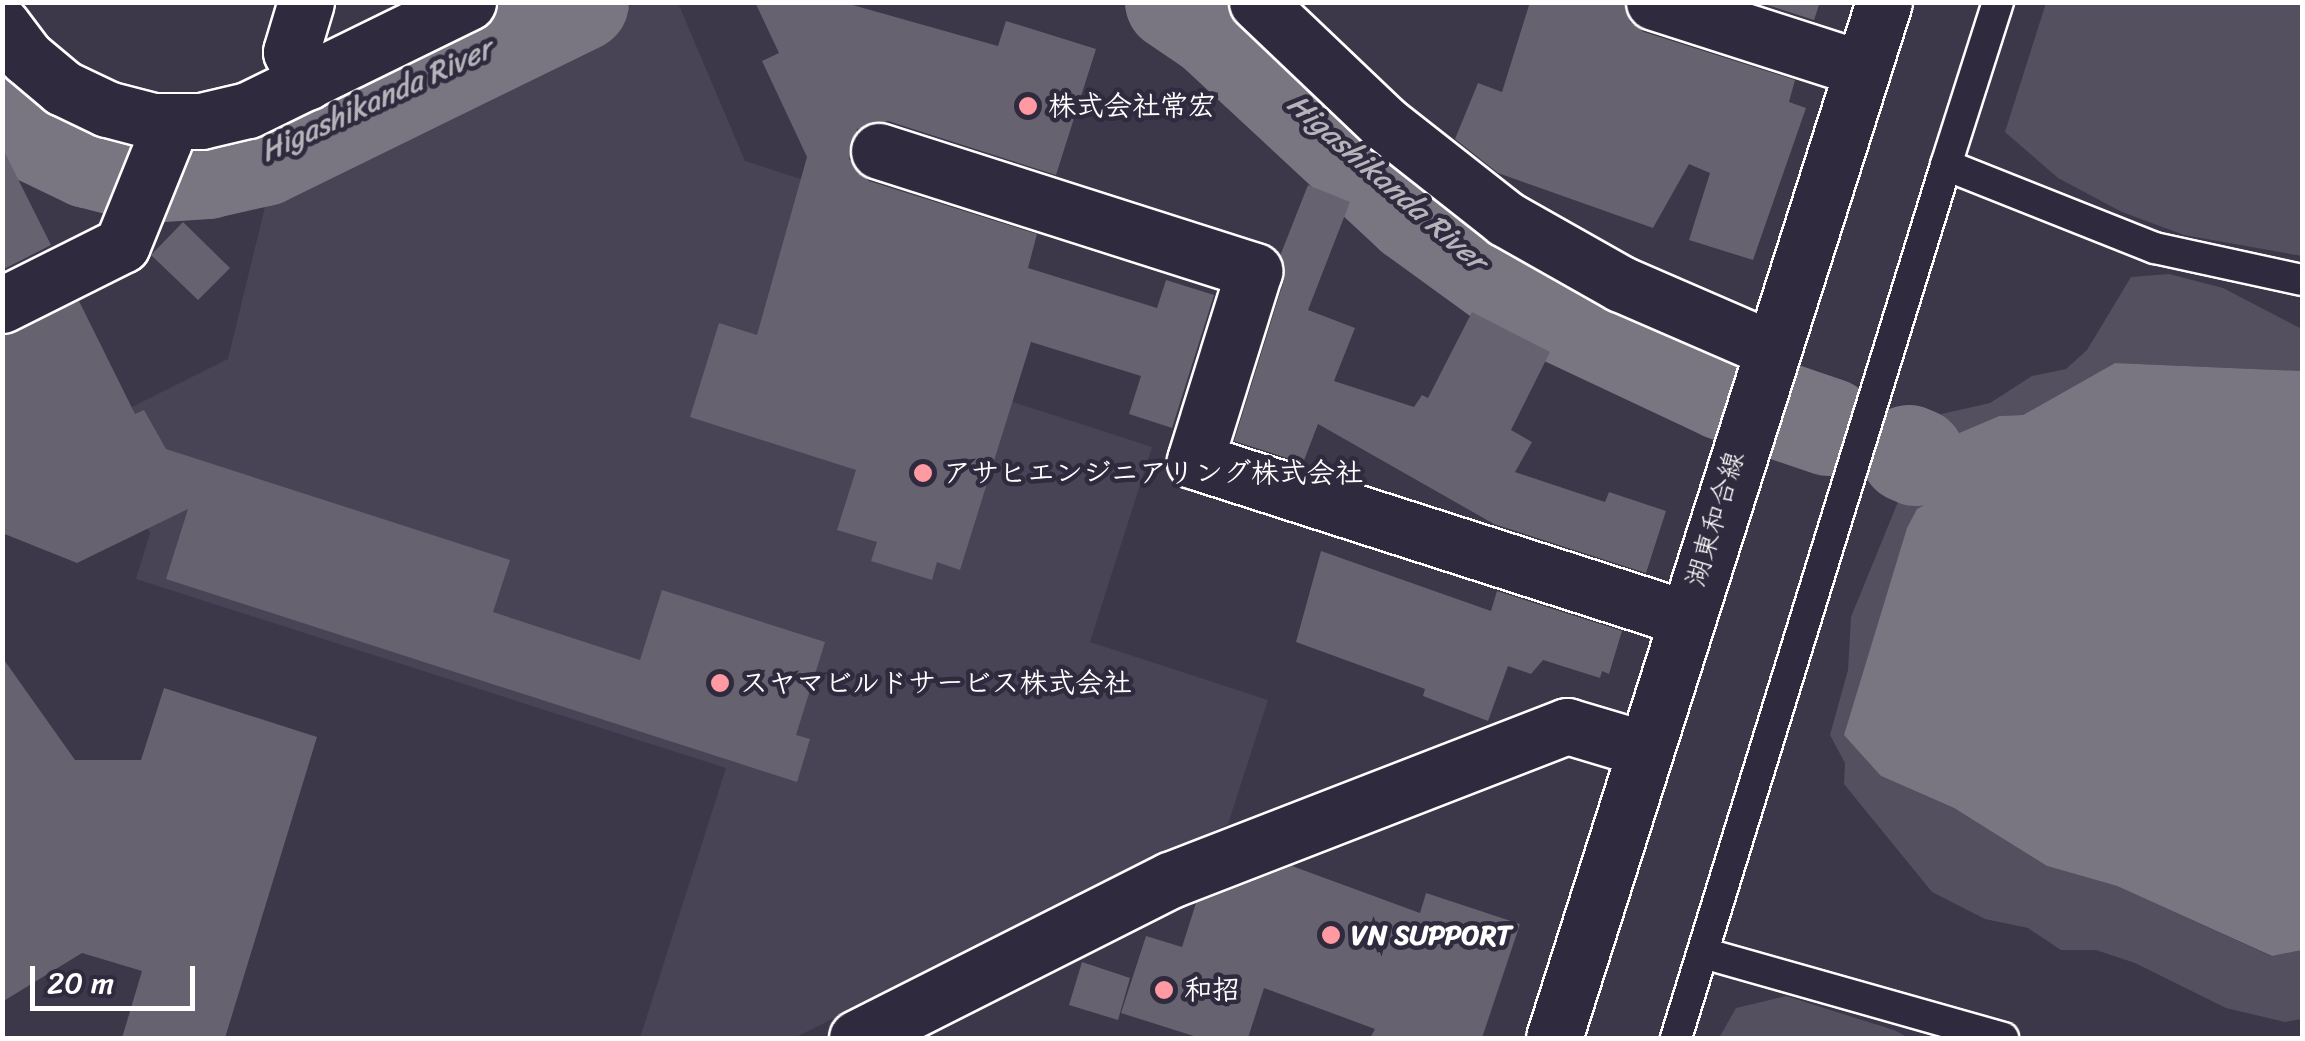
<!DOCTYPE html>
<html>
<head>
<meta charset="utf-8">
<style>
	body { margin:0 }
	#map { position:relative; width:2305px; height:1041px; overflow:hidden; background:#3c3749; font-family:Sriracha,"Klee One",sans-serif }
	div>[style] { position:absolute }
	.built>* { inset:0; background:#494455 }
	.green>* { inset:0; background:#555060 }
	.water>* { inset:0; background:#797682 }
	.river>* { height:98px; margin:-49px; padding:0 49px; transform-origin:49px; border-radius:49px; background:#797682 }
	.building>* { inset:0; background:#666270 }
	.roads { filter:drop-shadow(2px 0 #fff) drop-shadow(-2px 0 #fff) drop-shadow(0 2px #fff) drop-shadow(0 -2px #fff) }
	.service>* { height:30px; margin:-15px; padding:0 15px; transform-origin:15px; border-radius:15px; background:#2f2a3d }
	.minor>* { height:55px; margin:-27.5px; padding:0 27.5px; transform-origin:27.5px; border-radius:27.5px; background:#2f2a3d }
	.tertiary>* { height:55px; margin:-27.5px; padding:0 27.5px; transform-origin:27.5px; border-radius:27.5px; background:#2f2a3d }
	.secondary>* { height:55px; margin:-27.5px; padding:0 27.5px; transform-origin:27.5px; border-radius:27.5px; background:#2f2a3d }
	.dots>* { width:28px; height:28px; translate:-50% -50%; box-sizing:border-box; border:5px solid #2f2a3d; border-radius:50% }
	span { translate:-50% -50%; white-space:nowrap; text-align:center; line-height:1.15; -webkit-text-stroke:9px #2f2a3d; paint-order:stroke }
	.poi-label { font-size:28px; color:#fff; font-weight:700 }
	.left { translate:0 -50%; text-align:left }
	.street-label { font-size:28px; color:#fff }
	.water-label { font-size:30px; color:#b5b4ba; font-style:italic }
	.frame { position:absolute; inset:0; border:5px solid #fff; pointer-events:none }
	.scale { position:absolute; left:30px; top:966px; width:165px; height:45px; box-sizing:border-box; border:5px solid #fff; border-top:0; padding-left:12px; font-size:30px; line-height:35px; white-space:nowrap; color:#fff; -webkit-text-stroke:8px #2f2a3d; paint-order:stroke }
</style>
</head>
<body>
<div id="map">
	<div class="built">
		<div style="clip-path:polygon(636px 3px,678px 3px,745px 161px,835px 190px,791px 330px,1152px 447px,1090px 642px,1268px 700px,1228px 824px,794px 1038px,640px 1038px,726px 768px,136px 579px,150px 533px,96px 425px,228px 359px,271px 182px)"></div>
	</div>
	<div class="green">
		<div style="clip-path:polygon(2046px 3px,2302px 3px,2302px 256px,2184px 235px,2122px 212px,2058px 178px,2005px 132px)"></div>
		<div style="clip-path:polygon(2169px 274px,2223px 288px,2302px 329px,2302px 371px,2115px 363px,2023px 415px,1999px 416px,1959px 433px,1932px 502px,1917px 509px,1881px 776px,1954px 808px,2047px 866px,2117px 886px,2271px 956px,2302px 950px,2302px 1019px,2285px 1022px,2226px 1008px,2135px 963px,2096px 950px,2061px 950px,2028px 928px,1985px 919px,1932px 892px,1844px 784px,1845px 763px,1830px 735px,1848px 670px,1851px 617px,1902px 492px,1911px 421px,1990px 403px,2032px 376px,2066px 369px,2087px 350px,2131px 277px)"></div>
		<div style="clip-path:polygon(1786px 996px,1894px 1030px,1909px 1038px,1719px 1038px,1736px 1008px)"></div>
	</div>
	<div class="water">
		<div style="clip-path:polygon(2115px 363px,2302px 371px,2302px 950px,2272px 956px,2117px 886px,2047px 866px,1954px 808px,1881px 776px,1844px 735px,1907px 528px,1917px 509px,1932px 501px,1935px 489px,1911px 479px,1923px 428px,1959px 433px,1999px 416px,2023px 415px)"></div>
	</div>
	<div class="river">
		<div style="left:1174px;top:2px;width:48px;rotate:34deg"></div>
		<div style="left:1214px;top:29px;width:272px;rotate:42.9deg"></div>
		<div style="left:1413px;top:214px;width:150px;rotate:36deg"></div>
		<div style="left:1534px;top:302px;width:209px;rotate:25.2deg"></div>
		<div style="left:1723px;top:391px;width:112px;rotate:18.8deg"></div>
		<div style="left:2px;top:106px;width:42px;rotate:40.2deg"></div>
		<div style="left:34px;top:133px;width:60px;rotate:25.7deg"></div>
		<div style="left:88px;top:159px;width:61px;rotate:14.3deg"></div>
		<div style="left:147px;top:174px;width:60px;rotate:-3.8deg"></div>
		<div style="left:207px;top:170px;width:58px;rotate:-12.8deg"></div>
		<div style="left:264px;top:157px;width:352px;rotate:-26.1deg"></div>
		<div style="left:1909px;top:454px;width:8px;rotate:23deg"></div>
	</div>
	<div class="building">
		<div style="clip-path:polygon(755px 2px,842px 2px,998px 46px,1006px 21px,1096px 49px,1056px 175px,888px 121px,857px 129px,849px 159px,869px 181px,1037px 234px,1028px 268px,1157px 308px,1166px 280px,1214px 295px,1172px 428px,1129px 414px,1141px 376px,1031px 342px,960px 570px,937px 562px,932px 580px,871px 561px,877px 542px,837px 530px,856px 470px,690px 417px,719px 323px,757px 335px,807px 157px,762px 61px,779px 53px)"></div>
		<div style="clip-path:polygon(1530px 2px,1624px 2px,1630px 22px,1644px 32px,1795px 80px,1789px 102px,1806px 108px,1753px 260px,1689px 240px,1710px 173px,1689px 164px,1653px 228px,1498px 173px,1455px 139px,1478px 83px,1502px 92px)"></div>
		<div style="clip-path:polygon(1758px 2px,1820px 2px,1814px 20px)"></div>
		<div style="clip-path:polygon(2px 147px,51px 245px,2px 270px)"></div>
		<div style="clip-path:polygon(1308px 185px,1350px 202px,1308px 310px,1355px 328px,1334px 381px,1414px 407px,1422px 395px,1428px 398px,1472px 312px,1550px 352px,1511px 430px,1532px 442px,1515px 472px,1605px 502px,1609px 492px,1666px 511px,1646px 573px,1494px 524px,1318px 424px,1303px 463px,1234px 441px,1284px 280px,1280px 256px)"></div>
		<div style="clip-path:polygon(183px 222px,230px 268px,198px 300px,151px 255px)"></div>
		<div style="clip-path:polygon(79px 301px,135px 414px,144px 410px,166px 449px,510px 560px,493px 612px,640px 660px,662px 590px,825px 642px,796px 735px,810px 739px,797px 782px,166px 579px,188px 509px,77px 563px,2px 533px,2px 336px)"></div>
		<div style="clip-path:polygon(1321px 551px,1491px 611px,1497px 591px,1622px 631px,1609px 674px,1602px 671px,1600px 678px,1543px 660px,1531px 674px,1508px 666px,1488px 721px,1423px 696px,1425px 689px,1296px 642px)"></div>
		<div style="clip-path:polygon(2px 657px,75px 760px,141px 760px,164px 688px,317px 737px,225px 1038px,122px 1038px,142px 971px,82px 953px,2px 1002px)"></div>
		<div style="clip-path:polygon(1292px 866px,1420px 913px,1426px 893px,1520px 924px,1482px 1038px,1370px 1038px,1375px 1029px,1264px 988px,1248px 1038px,1200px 1038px,1121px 1013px,1146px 936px,1182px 947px,1196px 903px)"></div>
		<div style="clip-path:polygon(1082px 962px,1130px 978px,1118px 1020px,1069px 1005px)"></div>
	</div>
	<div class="roads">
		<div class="service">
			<div style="left:1998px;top:2px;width:171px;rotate:107.7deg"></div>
			<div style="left:1946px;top:165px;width:225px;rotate:21.7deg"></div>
			<div style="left:2155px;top:248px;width:150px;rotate:12.3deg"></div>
			<div style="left:1703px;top:953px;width:312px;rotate:15.8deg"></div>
			<div style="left:1676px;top:1038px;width:914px;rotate:-72.81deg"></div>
		</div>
		<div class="minor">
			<div style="left:306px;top:2px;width:52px;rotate:106.7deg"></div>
			<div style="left:291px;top:52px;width:34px;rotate:62deg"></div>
			<div style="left:1257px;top:2px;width:175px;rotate:43.6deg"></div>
			<div style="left:1384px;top:123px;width:155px;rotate:38.2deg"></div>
			<div style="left:1506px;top:219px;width:132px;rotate:29.5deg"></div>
			<div style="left:1621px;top:284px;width:163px;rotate:23.4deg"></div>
			<div style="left:1654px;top:2px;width:219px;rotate:17.8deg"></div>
			<div style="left:2px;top:25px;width:40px;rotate:53deg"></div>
			<div style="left:26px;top:57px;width:48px;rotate:40deg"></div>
			<div style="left:63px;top:88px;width:49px;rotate:25.5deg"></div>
			<div style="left:107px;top:109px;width:48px;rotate:14.6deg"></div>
			<div style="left:153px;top:121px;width:48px"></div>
			<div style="left:201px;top:121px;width:48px;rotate:-13.2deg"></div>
			<div style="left:248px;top:110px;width:245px;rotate:-26.1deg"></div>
			<div style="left:879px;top:151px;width:394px;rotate:17.7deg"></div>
			<div style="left:1254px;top:271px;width:199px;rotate:107.3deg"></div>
			<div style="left:1195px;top:461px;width:515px;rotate:17.77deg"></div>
			<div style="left:2px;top:305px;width:134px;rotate:-26.6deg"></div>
			<div style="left:122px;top:245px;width:112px;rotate:-68deg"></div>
			<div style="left:164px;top:141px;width:20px;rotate:-90deg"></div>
		</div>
		<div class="tertiary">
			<div style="left:857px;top:1038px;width:351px;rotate:-26.8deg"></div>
			<div style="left:1170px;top:880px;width:426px;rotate:-21.2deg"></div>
			<div style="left:1567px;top:726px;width:80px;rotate:16.6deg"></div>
		</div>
		<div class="secondary">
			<div style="left:1554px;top:1038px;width:1087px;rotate:-72.33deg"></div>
		</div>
	</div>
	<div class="dots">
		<div style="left:1028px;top:106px;background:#ff9aa2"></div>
		<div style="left:923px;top:473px;background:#ff9aa2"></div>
		<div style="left:720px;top:683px;background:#ff9aa2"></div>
		<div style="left:1331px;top:935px;background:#ff9aa2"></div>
		<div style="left:1164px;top:990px;background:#ff9aa2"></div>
	</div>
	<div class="poi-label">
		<span class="left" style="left:1048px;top:106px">株式会社常宏</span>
		<span class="left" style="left:943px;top:473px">アサヒエンジニアリング株式会社</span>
		<span class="left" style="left:740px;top:683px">スヤマビルドサービス株式会社</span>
		<span class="left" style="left:1351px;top:935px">VN SUPPORT</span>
		<span class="left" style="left:1184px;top:990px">和招</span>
	</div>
	<div class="street-label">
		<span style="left:1715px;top:519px;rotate:-73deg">湖東和合線</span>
	</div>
	<div class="water-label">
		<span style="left:376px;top:100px;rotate:-25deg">Higashikanda River</span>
		<span style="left:1387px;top:182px;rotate:41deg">Higashikanda River</span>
	</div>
	<div class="frame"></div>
	<div class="scale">20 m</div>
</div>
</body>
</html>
